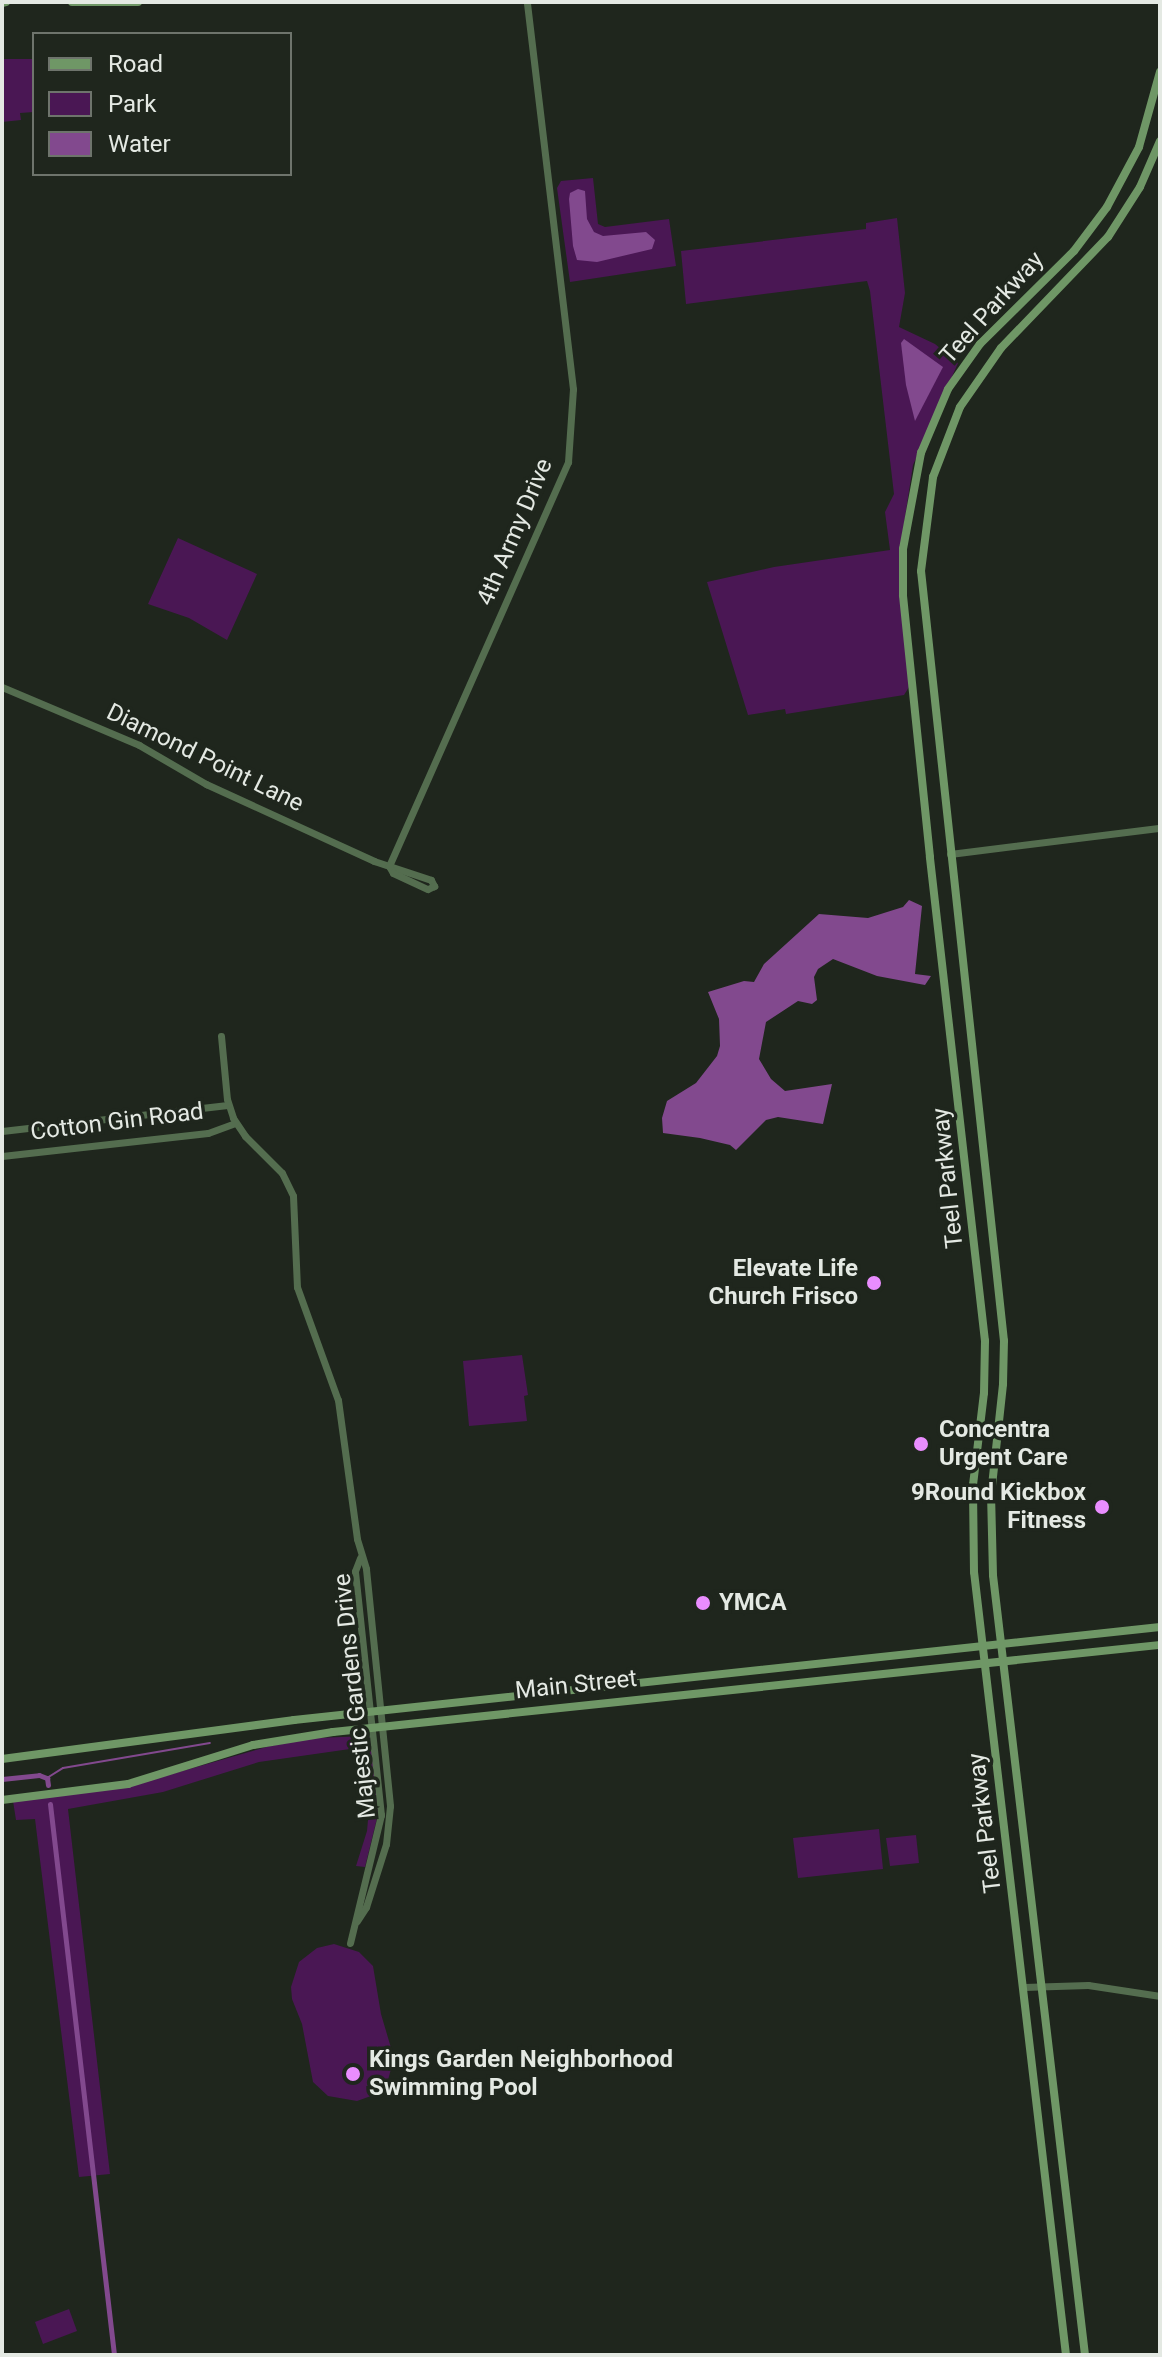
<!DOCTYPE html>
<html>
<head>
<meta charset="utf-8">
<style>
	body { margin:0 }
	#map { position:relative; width:1162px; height:2357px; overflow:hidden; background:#1f261d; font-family:Roboto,sans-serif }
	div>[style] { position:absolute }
	.green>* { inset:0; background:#4a1754 }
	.water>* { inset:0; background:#82498e }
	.stream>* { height:2px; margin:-1px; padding:0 1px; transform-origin:1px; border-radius:1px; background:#82498e }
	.canal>* { height:5px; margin:-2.5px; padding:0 2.5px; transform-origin:2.5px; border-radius:2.5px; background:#82498e }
	.tertiary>* { height:7px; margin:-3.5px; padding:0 3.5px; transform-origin:3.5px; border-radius:3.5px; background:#546d4f }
	.secondary>* { height:8px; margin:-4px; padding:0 4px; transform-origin:4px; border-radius:4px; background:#6f9766 }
	.dots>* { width:22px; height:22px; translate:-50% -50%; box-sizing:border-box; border:4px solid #1f261d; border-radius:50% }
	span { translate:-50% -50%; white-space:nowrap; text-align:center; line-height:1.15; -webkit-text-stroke:7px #1f261d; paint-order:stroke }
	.street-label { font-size:24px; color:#e4e9e3 }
	.poi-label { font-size:24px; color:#e4e9e3; font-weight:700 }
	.right { translate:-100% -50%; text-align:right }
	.left { translate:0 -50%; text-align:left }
	.frame { position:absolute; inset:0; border:4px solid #e4e9e3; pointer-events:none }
	.legend { position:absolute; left:32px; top:32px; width:260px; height:144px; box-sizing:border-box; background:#1f261d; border:2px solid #6e746c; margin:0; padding:10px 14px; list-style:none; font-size:24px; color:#e4e9e3 }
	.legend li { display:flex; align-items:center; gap:16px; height:40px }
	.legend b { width:40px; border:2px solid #6e746c }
</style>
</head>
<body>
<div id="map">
	<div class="green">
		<div style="clip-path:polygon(2px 59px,34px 59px,34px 112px,20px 113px,21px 120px,2px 122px)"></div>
		<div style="clip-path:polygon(593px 178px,598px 224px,605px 227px,669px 219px,676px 266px,570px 282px,557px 188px,561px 181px)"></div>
		<div style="clip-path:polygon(897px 218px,905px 293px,899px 327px,935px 344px,958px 363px,913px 465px,900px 550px,909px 687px,904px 695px,786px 714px,785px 709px,748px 715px,707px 582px,774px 567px,890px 550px,885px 512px,894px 494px,870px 291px,867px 281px,686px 304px,681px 251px,866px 229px,866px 223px)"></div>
		<div style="clip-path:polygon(178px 538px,257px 574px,227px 640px,189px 618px,148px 604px)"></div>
		<div style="clip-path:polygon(522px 1355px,528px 1395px,524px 1396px,527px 1421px,469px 1426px,463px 1361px)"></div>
		<div style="clip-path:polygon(366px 1736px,373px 1739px,379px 1810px,365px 1867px,356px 1866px,367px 1831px,370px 1797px,364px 1747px,259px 1762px,163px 1792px,68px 1809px,110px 2174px,79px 2177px,35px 1819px,16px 1820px,13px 1801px,130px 1786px,270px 1746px,317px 1738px)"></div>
		<div style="clip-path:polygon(879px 1829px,883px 1869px,798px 1878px,793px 1838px)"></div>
		<div style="clip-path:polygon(916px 1835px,919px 1863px,890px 1866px,886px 1838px)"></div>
		<div style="clip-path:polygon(334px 1944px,359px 1952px,373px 1966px,381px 2014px,394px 2058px,388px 2080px,371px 2096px,357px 2101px,328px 2096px,313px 2082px,302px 2024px,292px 1999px,291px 1987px,299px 1962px,317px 1948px)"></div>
		<div style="clip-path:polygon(69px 2309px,77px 2331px,43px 2344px,35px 2322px)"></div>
	</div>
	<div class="water">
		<div style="clip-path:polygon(578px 189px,585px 191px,587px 219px,594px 232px,603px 236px,646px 232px,655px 240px,652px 249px,597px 262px,577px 260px,573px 246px,569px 199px,570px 193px)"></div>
		<div style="clip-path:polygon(904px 339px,943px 367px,915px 421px,906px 385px,901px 343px)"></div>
		<div style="clip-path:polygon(909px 900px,922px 906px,915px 974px,931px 976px,925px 985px,877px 976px,833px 959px,818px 969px,814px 977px,817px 1000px,812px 1004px,798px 1001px,766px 1022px,759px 1059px,771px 1079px,785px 1091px,832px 1084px,823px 1124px,778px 1117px,766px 1120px,736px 1150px,730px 1145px,700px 1138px,663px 1133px,662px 1118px,667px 1101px,696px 1083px,717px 1056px,720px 1046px,719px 1019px,708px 992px,744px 981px,754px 982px,764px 964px,819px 914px,868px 918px,903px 907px)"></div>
	</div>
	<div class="stream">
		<div style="left:47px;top:1778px;width:19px;rotate:-32deg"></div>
		<div style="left:63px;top:1768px;width:149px;rotate:-9.7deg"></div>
	</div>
	<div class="canal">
		<div style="left:2px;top:1779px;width:37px;rotate:-6deg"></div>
		<div style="left:39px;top:1775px;width:9px;rotate:21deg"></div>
		<div style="left:47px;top:1778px;width:7px;rotate:82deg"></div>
		<div style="left:50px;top:1804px;width:555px;rotate:83.37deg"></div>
	</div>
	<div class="tertiary">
		<div style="left:2px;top:687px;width:149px;rotate:22.9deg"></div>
		<div style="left:139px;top:745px;width:78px;rotate:30.2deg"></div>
		<div style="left:206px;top:784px;width:185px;rotate:24.6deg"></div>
		<div style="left:374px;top:861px;width:60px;rotate:18.4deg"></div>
		<div style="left:431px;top:880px;width:7px;rotate:63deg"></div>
		<div style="left:950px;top:854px;width:212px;rotate:-7.1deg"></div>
		<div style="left:389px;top:866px;width:442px;rotate:-66.1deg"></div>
		<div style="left:568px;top:462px;width:73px;rotate:-86.1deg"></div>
		<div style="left:573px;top:389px;width:390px;rotate:-96.8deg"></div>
		<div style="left:389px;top:866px;width:8px;rotate:60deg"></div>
		<div style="left:393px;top:873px;width:38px;rotate:25deg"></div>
		<div style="left:428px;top:889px;width:7px;rotate:-27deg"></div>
		<div style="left:221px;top:1036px;width:63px;rotate:84.6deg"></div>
		<div style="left:227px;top:1099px;width:20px;rotate:72deg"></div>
		<div style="left:233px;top:1118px;width:22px;rotate:56deg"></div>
		<div style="left:245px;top:1136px;width:52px;rotate:45deg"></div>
		<div style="left:282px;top:1173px;width:25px;rotate:64deg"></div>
		<div style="left:293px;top:1196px;width:91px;rotate:87.5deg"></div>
		<div style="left:297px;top:1287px;width:120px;rotate:70.1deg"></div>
		<div style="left:338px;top:1400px;width:140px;rotate:82.2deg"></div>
		<div style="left:357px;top:1539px;width:31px;rotate:73deg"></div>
		<div style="left:366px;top:1569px;width:238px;rotate:84.2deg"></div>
		<div style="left:390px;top:1806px;width:38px;rotate:96deg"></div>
		<div style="left:386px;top:1844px;width:66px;rotate:107.6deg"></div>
		<div style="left:366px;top:1907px;width:17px;rotate:123deg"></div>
		<div style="left:2px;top:1131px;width:227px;rotate:-6.6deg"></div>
		<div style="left:2px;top:1156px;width:207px;rotate:-6.4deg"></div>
		<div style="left:208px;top:1133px;width:29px;rotate:-20deg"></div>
		<div style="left:350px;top:1943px;width:132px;rotate:-76.4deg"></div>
		<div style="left:381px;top:1815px;width:245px;rotate:-96.1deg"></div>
		<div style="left:355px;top:1571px;width:14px;rotate:-69deg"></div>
		<div style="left:1024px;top:1987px;width:64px;rotate:-1.8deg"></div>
		<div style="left:1088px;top:1985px;width:73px;rotate:8.7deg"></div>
	</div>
	<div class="secondary">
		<div style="left:72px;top:2px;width:66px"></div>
		<div style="left:2px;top:3px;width:4px;rotate:-14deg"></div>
		<div style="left:2px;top:1759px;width:295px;rotate:-7.6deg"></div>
		<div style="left:294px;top:1720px;width:871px;rotate:-6.13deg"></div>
		<div style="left:2px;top:1800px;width:127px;rotate:-7.2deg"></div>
		<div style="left:128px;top:1784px;width:131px;rotate:-17.3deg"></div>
		<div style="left:253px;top:1745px;width:81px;rotate:-9.2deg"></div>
		<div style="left:333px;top:1732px;width:832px;rotate:-6.01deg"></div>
		<div style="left:1066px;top:2355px;width:788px;rotate:-96.7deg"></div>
		<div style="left:974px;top:1572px;width:87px;rotate:-90.7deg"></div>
		<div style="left:973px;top:1485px;width:93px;rotate:-83.2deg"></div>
		<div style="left:984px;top:1393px;width:52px;rotate:-88.9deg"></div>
		<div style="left:985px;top:1341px;width:487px;rotate:-96.5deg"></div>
		<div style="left:930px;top:857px;width:263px;rotate:-95.9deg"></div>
		<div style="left:903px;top:595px;width:46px;rotate:-90deg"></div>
		<div style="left:903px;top:549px;width:98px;rotate:-79.4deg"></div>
		<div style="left:921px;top:453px;width:69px;rotate:-67.1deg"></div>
		<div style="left:948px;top:389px;width:55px;rotate:-54.6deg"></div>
		<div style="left:980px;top:344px;width:132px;rotate:-44.7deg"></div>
		<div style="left:1074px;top:251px;width:55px;rotate:-53.1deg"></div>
		<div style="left:1107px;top:207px;width:68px;rotate:-61.9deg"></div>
		<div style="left:1139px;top:147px;width:78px;rotate:-74.4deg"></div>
		<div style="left:1085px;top:2355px;width:785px;rotate:-96.73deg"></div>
		<div style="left:993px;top:1575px;width:80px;rotate:-91.4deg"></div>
		<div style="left:991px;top:1495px;width:112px;rotate:-83.8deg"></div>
		<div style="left:1003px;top:1384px;width:43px;rotate:-88.7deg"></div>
		<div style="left:1004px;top:1341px;width:774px;rotate:-96.15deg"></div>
		<div style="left:921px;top:571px;width:95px;rotate:-82.7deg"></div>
		<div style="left:933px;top:477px;width:75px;rotate:-68.9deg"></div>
		<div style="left:960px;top:407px;width:72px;rotate:-55.2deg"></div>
		<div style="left:1001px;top:348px;width:154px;rotate:-46.1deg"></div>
		<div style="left:1108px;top:237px;width:59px;rotate:-57.4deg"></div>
		<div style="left:1140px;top:187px;width:50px;rotate:-66.5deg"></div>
	</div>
	<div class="dots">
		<div style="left:874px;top:1283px;background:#e98dfe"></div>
		<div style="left:921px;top:1444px;background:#e98dfe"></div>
		<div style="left:1102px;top:1507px;background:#e98dfe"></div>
		<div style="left:703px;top:1603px;background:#e98dfe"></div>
		<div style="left:353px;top:2074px;background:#e98dfe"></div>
	</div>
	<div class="street-label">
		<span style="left:992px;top:308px;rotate:-48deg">Teel Parkway</span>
		<span style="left:515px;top:532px;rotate:-67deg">4th Army Drive</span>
		<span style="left:205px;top:758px;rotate:26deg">Diamond Point Lane</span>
		<span style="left:117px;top:1122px;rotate:-7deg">Cotton Gin Road</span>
		<span style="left:948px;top:1178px;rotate:-96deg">Teel Parkway</span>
		<span style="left:576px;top:1685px;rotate:-6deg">Main Street</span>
		<span style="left:355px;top:1696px;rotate:-96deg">Majestic Gardens Drive</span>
		<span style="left:985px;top:1823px;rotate:-97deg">Teel Parkway</span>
	</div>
	<div class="poi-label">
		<span class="right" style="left:858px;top:1283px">Elevate Life<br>Church Frisco</span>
		<span class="left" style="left:939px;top:1444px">Concentra<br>Urgent Care</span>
		<span class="right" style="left:1086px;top:1507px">9Round Kickbox<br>Fitness</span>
		<span class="left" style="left:719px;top:1603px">YMCA</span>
		<span class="left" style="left:369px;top:2074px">Kings Garden Neighborhood<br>Swimming Pool</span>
	</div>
	<div class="frame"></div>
	<ul class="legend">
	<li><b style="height:10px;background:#6f9766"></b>Road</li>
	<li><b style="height:22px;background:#4a1754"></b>Park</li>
	<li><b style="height:22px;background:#82498e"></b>Water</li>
	</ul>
</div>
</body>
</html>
